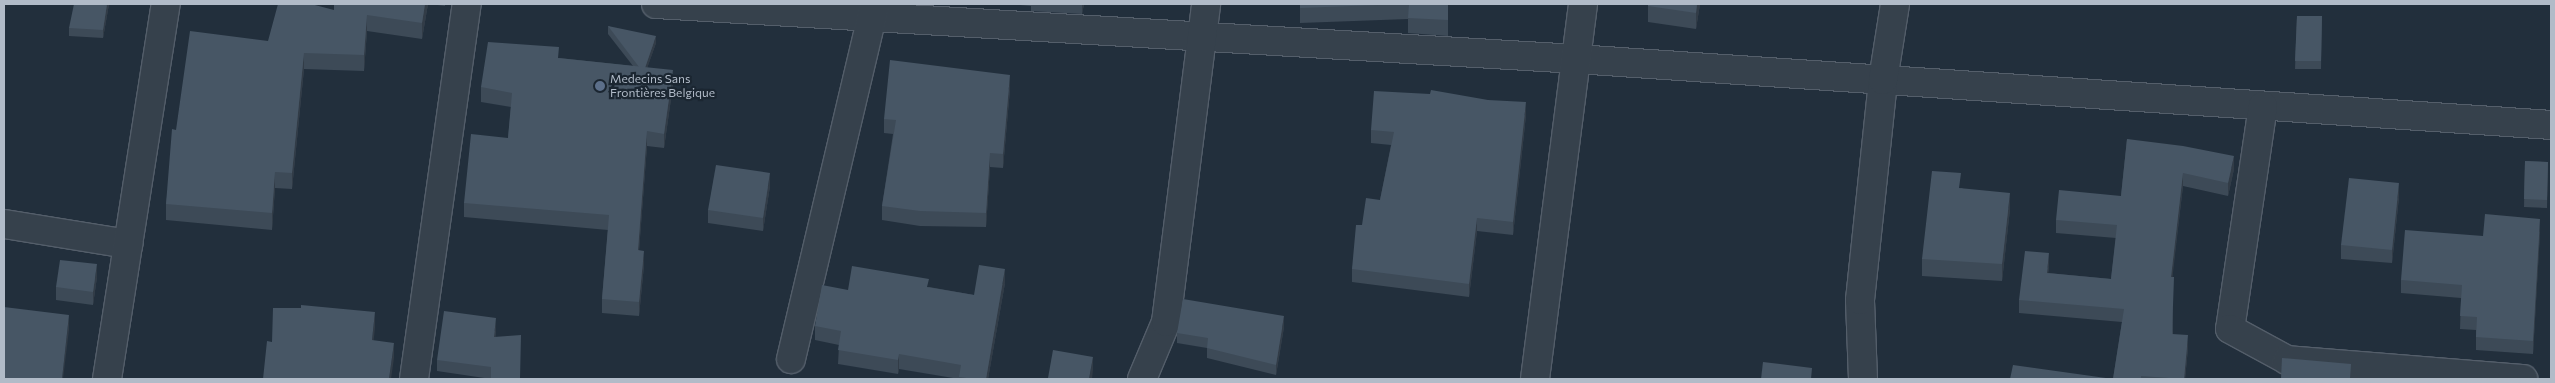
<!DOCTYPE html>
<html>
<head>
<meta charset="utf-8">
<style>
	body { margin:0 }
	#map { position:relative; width:2555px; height:383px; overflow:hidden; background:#222f3c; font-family:Commissioner,sans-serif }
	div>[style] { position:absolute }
	.roads { filter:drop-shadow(1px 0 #545e6a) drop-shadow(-1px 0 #545e6a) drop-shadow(0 1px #545e6a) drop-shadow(0 -1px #545e6a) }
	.minor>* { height:28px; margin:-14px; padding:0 14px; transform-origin:14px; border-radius:14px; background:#36414c }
	.wall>* { inset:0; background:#3d4a57 }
	.shaded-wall>* { inset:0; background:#323c47 }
	.building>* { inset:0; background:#475665 }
	.dots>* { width:14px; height:14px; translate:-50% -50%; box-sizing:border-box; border:2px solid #1b2631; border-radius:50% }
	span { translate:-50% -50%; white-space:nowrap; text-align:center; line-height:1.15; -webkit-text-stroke:4.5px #1b2631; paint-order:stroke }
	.poi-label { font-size:12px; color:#b1bbc8 }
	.left { translate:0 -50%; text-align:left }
	.frame { position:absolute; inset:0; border:5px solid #b1bbc8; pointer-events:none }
</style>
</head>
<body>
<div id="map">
	<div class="roads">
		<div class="minor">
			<div style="left:656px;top:4px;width:922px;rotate:3.42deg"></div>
			<div style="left:1576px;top:59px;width:977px;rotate:3.87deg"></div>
			<div style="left:2263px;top:106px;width:225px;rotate:98.4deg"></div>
			<div style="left:2230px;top:329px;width:65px;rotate:28.5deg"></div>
			<div style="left:2287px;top:360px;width:237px;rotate:4.6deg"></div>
			<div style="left:4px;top:224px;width:126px;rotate:9.2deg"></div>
			<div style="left:791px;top:359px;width:365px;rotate:-76.7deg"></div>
			<div style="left:107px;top:379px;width:380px;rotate:-81.1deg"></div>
			<div style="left:414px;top:379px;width:379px;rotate:-82deg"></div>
			<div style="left:1142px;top:379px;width:62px;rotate:-67.2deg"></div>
			<div style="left:1166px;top:322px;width:321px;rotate:-82.8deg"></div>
			<div style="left:1535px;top:379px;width:378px;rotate:-82.7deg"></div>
			<div style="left:1863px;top:379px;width:79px;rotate:-92.2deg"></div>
			<div style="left:1860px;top:300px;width:221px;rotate:-84deg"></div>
			<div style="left:1883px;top:80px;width:77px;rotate:-81deg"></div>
		</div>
	</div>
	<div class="wall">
		<div style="clip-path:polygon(109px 4px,103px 38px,69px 36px,69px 28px)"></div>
		<div style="clip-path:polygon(428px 4px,422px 39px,367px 31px,364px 71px,304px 69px,292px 189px,275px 188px,272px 230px,166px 220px,166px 204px,176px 130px,268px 41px,334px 10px)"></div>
		<div style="clip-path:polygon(430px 4px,445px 4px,445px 6px)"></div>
		<div style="clip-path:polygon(1009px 4px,1084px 4px,1082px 14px,1031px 11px,1031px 6px)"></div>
		<div style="clip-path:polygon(1300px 4px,1448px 4px,1448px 36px,1408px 33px,1408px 19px,1300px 23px)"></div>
		<div style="clip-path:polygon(1648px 4px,1700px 4px,1696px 29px,1648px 22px)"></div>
		<div style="clip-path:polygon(2297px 16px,2322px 16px,2321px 69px,2295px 69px)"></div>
		<div style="clip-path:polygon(608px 26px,656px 43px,647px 68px,673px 85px,664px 148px,647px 146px,639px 250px,644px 265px,639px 316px,602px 313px,602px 299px,608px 230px,464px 217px,464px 203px,508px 138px,511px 107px,481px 102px,481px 87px,559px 58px,633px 66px,608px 34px)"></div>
		<div style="clip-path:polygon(1010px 89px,1003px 168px,990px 167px,986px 227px,920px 226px,882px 220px,882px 206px,893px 134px,884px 133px,884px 119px)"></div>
		<div style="clip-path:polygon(1526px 115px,1513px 235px,1477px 231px,1469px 297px,1352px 282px,1352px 269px,1362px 225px,1380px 200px,1391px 145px,1371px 143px,1371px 130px)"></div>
		<div style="clip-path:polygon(2127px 139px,2234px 169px,2228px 196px,2183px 186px,2172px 277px,2173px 334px,2188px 348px,2185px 379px,2010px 379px,2113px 379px,2122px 322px,2019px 313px,2019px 300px,2049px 266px,2048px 273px,2111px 279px,2116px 238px,2056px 233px,2056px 220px,2121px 196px)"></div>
		<div style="clip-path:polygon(2525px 161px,2548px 162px,2547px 208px,2524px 207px)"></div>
		<div style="clip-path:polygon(770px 186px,763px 231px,708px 223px,708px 210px)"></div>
		<div style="clip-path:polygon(1961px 188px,2010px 209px,2002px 281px,1922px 276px,1922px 259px)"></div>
		<div style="clip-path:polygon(2399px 197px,2392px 263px,2341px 259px,2341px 245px)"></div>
		<div style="clip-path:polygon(2540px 232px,2533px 354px,2476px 350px,2476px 330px,2460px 329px,2461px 298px,2401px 293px,2401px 280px,2483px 236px)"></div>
		<div style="clip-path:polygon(97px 277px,93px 305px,56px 300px,56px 287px)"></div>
		<div style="clip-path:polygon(1005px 283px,988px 379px,959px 379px,899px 369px,898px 374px,838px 364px,839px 345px,815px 340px,815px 326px,929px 287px,974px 295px)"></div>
		<div style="clip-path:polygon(1284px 327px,1276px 375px,1207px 358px,1207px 348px,1177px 343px,1177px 333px)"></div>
		<div style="clip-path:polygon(496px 330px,491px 379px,437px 371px,437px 360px)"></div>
	</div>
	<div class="shaded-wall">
		<div style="clip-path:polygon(107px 4px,109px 4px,103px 38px,103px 30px)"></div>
		<div style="clip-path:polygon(425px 4px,428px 4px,422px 39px,422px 23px)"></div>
		<div style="clip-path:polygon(1082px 4px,1084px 4px,1082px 14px)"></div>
		<div style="clip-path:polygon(1697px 4px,1700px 4px,1696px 29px,1696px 13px)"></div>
		<div style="clip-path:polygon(367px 15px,367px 31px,364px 71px,364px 55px)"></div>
		<div style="clip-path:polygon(656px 36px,656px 43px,643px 80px,643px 73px)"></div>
		<div style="clip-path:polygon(304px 53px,304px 69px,292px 189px,292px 173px)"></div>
		<div style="clip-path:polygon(673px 70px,673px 85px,664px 148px,664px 134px)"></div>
		<div style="clip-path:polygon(1010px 75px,1010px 89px,1003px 168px,1003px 154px)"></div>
		<div style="clip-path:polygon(1526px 102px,1526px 115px,1513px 235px,1513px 222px)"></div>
		<div style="clip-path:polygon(647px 131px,647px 146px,638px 265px,638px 250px)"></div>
		<div style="clip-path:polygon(990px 153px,990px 167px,986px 227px,986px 213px)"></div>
		<div style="clip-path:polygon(2234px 156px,2234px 169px,2228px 196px,2228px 183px)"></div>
		<div style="clip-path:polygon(275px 172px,275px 188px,272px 230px,272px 213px)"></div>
		<div style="clip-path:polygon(770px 173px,770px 186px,763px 231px,763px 218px)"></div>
		<div style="clip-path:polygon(2183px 173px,2183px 186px,2171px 290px,2171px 277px)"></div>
		<div style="clip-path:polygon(2399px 183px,2399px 197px,2392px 263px,2392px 250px)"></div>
		<div style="clip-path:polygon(2010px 193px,2010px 209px,2002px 281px,2002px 264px)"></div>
		<div style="clip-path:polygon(1477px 218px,1477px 231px,1469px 297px,1469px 284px)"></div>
		<div style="clip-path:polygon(2540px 219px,2540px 232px,2533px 354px,2533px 341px)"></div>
		<div style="clip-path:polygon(644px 251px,644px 265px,639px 316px,639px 302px)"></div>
		<div style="clip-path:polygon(2049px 253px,2049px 266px,2047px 286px,2047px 273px)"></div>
		<div style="clip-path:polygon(97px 264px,97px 277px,93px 305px,93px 292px)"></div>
		<div style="clip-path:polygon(1005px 269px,1005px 283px,988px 379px,986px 379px)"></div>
		<div style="clip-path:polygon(375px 312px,375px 328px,372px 356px,372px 340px)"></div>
		<div style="clip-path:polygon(69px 315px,69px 330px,63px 379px,62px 379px)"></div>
		<div style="clip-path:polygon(1284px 316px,1284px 327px,1276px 375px,1276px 365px)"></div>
		<div style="clip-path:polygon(496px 318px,496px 330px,494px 348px,494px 337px)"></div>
		<div style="clip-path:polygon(2188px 335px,2188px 348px,2185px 379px,2184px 379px)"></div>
		<div style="clip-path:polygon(394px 343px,394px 358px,391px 379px,389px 379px)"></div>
		<div style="clip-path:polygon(899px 354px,899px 369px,898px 374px,898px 360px)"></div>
		<div style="clip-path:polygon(1093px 357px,1093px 370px,1092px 379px,1089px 379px)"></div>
	</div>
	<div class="building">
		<div style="clip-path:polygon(74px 4px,107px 4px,103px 30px,69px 28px)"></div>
		<div style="clip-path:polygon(278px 4px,311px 4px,334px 10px,334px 4px,425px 4px,422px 23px,367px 15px,364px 55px,304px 53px,292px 173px,275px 172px,272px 213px,166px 204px,172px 129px,176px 130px,190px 31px,268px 41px)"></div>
		<div style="clip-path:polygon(1300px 4px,1404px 4px,1300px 8px)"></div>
		<div style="clip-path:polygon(1409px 4px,1448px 4px,1448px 20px,1408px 18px)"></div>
		<div style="clip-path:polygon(1648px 4px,1697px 4px,1696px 13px,1648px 6px)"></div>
		<div style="clip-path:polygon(2297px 16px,2322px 16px,2321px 61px,2295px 61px)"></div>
		<div style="clip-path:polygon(608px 26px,656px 36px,645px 68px,639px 67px)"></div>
		<div style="clip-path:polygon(488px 42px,559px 47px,558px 58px,673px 70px,664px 134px,647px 131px,638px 250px,644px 251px,639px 302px,602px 299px,609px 215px,464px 203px,471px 134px,508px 138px,512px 93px,481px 87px)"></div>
		<div style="clip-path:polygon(890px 60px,1010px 75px,1003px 154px,990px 153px,986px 213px,920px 211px,882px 206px,896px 120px,884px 119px)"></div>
		<div style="clip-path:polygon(1431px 90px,1488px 100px,1526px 102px,1513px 222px,1477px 218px,1469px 284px,1352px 269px,1356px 225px,1362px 225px,1366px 198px,1380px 200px,1394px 132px,1371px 130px,1374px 91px,1430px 94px)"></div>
		<div style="clip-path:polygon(2127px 139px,2183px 146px,2234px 156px,2228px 183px,2183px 173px,2171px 277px,2174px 277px,2172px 334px,2188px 335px,2184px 379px,2141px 376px,2141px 379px,2010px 379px,2013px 365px,2113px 379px,2124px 309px,2019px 300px,2025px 251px,2049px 253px,2047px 273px,2111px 279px,2117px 225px,2056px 220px,2059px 190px,2121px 196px)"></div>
		<div style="clip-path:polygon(2525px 161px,2548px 162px,2547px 200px,2524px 199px)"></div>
		<div style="clip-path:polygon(716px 165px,770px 173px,763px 218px,708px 210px)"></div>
		<div style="clip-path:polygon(1932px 171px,1961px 173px,1959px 188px,2010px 193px,2002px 264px,1922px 259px)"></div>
		<div style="clip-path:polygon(2349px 178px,2399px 183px,2392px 250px,2341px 245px)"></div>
		<div style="clip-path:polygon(2485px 214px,2540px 219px,2533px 341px,2476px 337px,2477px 317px,2460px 316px,2462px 285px,2401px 280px,2405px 230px,2483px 236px)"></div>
		<div style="clip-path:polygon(60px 260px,97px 264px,93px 292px,56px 287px)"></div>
		<div style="clip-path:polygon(979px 265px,1005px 269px,986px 379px,974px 379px,959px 377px,961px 365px,899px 354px,898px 360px,838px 350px,841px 331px,815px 326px,822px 285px,848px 290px,852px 266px,929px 279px,927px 287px,974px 295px)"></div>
		<div style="clip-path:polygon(1183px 299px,1284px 316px,1276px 365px,1207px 348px,1208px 338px,1177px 333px)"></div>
		<div style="clip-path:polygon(301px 305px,375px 312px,372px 340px,394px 343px,389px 379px,263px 379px,267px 341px,272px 342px,273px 308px,301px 308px)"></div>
		<div style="clip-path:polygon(4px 307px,69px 315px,62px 379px,4px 379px)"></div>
		<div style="clip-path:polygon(444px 311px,496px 318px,494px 337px,521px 335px,520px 379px,491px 379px,491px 367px,437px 360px)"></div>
		<div style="clip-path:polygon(1053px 350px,1093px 357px,1089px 379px,1056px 379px,1048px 378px)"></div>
		<div style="clip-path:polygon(2282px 358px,2351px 364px,2350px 379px,2281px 379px)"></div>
		<div style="clip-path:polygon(1763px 362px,1812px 368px,1811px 379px,1761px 379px)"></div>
	</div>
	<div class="dots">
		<div style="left:600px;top:86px;background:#5c6f8a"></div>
	</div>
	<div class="poi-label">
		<span class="left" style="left:610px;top:86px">Medecins Sans<br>Frontières Belgique</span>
	</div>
	<div class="frame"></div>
</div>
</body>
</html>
